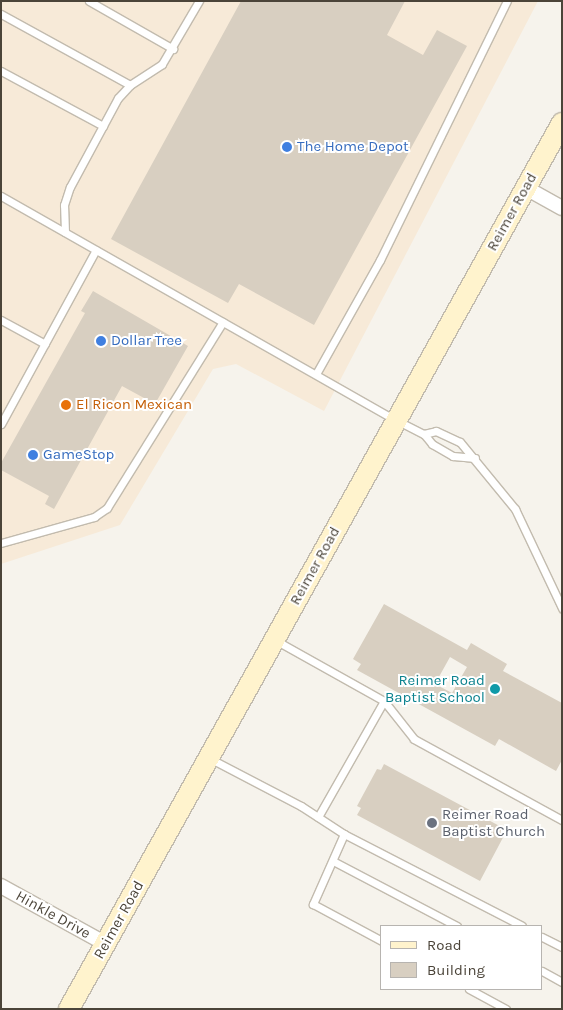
<!DOCTYPE html>
<html>
<head>
<meta charset="utf-8">
<style>
	body { margin:0 }
	#map { position:relative; width:563px; height:1010px; overflow:hidden; background:#f6f3ec; font-family:Karla,sans-serif }
	div>[style] { position:absolute }
	.commercial>* { inset:0; background:#f7ead8 }
	.building>* { inset:0; background:#d8cfc1 }
	.roads { filter:drop-shadow(1px 0 #c2bbae) drop-shadow(-1px 0 #c2bbae) drop-shadow(0 1px #c2bbae) drop-shadow(0 -1px #c2bbae) }
	.lane>* { height:7px; margin:-3.5px; padding:0 3.5px; transform-origin:3.5px; border-radius:3.5px; background:#fff }
	.street>* { height:14px; margin:-7px; padding:0 7px; transform-origin:7px; border-radius:7px; background:#fff }
	.secondary>* { height:20px; margin:-10px; padding:0 10px; transform-origin:10px; border-radius:10px; background:#fff3cd }
	.dots>* { width:14px; height:14px; translate:-50% -50%; box-sizing:border-box; border:2px solid #fff; border-radius:50% }
	span { translate:-50% -50%; white-space:nowrap; text-align:center; line-height:1.15; -webkit-text-stroke:4px #fff; paint-order:stroke }
	.shop-label { font-size:15px; color:#366cbe }
	.left { translate:0 -50%; text-align:left }
	.street-label { font-size:15px; color:#4b4439 }
	.food-label { font-size:15px; color:#c56008 }
	.culture-label { font-size:15px; color:#0d838f }
	.right { translate:-100% -50%; text-align:right }
	.worship-label { font-size:15px; color:#5b616d }
	.frame { position:absolute; inset:0; border:2px solid #4b4439; pointer-events:none }
	.legend { position:absolute; left:380px; top:925px; width:162px; height:65px; box-sizing:border-box; background:#fff; border:1px solid #b7b4b0; margin:0; padding:6px 9px; list-style:none; font-size:15px; color:#4b4439 }
	.legend li { display:flex; align-items:center; gap:10px; height:25px }
	.legend b { width:25px; border:1px solid #b7b4b0 }
</style>
</head>
<body>
<div id="map">
	<div class="commercial">
		<div style="clip-path:polygon(1px 1px,538px 1px,324px 411px,236px 364px,213px 369px,120px 525px,1px 564px)"></div>
	</div>
	<div class="building">
		<div style="clip-path:polygon(241px 1px,405px 1px,387px 35px,423px 55px,437px 30px,467px 46px,314px 325px,239px 284px,228px 303px,111px 239px)"></div>
		<div style="clip-path:polygon(93px 291px,188px 346px,155px 404px,122px 386px,54px 509px,45px 504px,49px 496px,1px 470px,1px 463px,85px 313px,81px 311px)"></div>
		<div style="clip-path:polygon(evenodd,384px 604px,467px 650px,471px 643px,507px 664px,503px 671px,562px 703px,562px 760px,556px 771px,499px 739px,495px 746px,357px 670px,361px 664px,353px 659px,384px 604px,450px 657px,467px 667px,452px 693px,435px 684px,450px 657px)"></div>
		<div style="clip-path:polygon(384px 764px,507px 830px,480px 881px,357px 815px,361px 808px,357px 806px,377px 769px,381px 770px)"></div>
	</div>
	<div class="roads">
		<div class="lane">
			<div style="left:89px;top:1px;width:97px;rotate:29.7deg"></div>
			<div style="left:1px;top:14px;width:147px;rotate:28.8deg"></div>
			<div style="left:1px;top:71px;width:116px;rotate:28.3deg"></div>
			<div style="left:1px;top:196px;width:454px;rotate:29.6deg"></div>
			<div style="left:396px;top:420px;width:31px;rotate:27deg"></div>
			<div style="left:424px;top:434px;width:12px;rotate:-14deg"></div>
			<div style="left:436px;top:431px;width:26px;rotate:25deg"></div>
			<div style="left:460px;top:442px;width:87px;rotate:50.6deg"></div>
			<div style="left:515px;top:509px;width:110px;rotate:64.6deg"></div>
			<div style="left:65px;top:232px;width:27px;rotate:-92deg"></div>
			<div style="left:64px;top:205px;width:19px;rotate:-72deg"></div>
			<div style="left:70px;top:187px;width:101px;rotate:-61.7deg"></div>
			<div style="left:118px;top:98px;width:18px;rotate:-47deg"></div>
			<div style="left:130px;top:85px;width:38px;rotate:-33deg"></div>
			<div style="left:162px;top:64px;width:73px;rotate:-59.6deg"></div>
			<div style="left:1px;top:320px;width:50px;rotate:28.6deg"></div>
			<div style="left:316px;top:374px;width:131px;rotate:-60.7deg"></div>
			<div style="left:380px;top:260px;width:288px;rotate:-63.9deg"></div>
			<div style="left:1px;top:424px;width:198px;rotate:-61.4deg"></div>
			<div style="left:424px;top:434px;width:13px;rotate:51deg"></div>
			<div style="left:432px;top:444px;width:24px;rotate:30deg"></div>
			<div style="left:453px;top:456px;width:22px;rotate:5deg"></div>
			<div style="left:1px;top:543px;width:97px;rotate:-15.6deg"></div>
			<div style="left:94px;top:517px;width:16px;rotate:-35deg"></div>
			<div style="left:107px;top:508px;width:219px;rotate:-58.1deg"></div>
			<div style="left:275px;top:640px;width:125px;rotate:29.2deg"></div>
			<div style="left:384px;top:701px;width:48px;rotate:51.7deg"></div>
			<div style="left:414px;top:739px;width:169px;rotate:28.7deg"></div>
			<div style="left:209px;top:758px;width:104px;rotate:27.6deg"></div>
			<div style="left:301px;top:806px;width:51px;rotate:33.1deg"></div>
			<div style="left:344px;top:834px;width:77px;rotate:113.9deg"></div>
			<div style="left:313px;top:904px;width:78px;rotate:28.2deg"></div>
			<div style="left:318px;top:817px;width:133px;rotate:-60.4deg"></div>
			<div style="left:344px;top:834px;width:200px;rotate:27.3deg"></div>
			<div style="left:333px;top:861px;width:140px;rotate:27.7deg"></div>
			<div style="left:542px;top:937px;width:22px;rotate:27deg"></div>
			<div style="left:542px;top:971px;width:23px;rotate:29deg"></div>
			<div style="left:469px;top:989px;width:42px;rotate:28.4deg"></div>
		</div>
		<div class="street">
			<div style="left:526px;top:188px;width:41px;rotate:29.1deg"></div>
			<div style="left:1px;top:886px;width:120px;rotate:28.9deg"></div>
		</div>
		<div class="secondary">
			<div style="left:69px;top:1009px;width:1014px;rotate:-60.91deg"></div>
		</div>
	</div>
	<div class="dots">
		<div style="left:287px;top:147px;background:#3f7fe0"></div>
		<div style="left:101px;top:341px;background:#3f7fe0"></div>
		<div style="left:66px;top:405px;background:#e8710a"></div>
		<div style="left:33px;top:455px;background:#3f7fe0"></div>
		<div style="left:495px;top:689px;background:#0f9aa8"></div>
		<div style="left:432px;top:823px;background:#6b7280"></div>
	</div>
	<div class="shop-label">
		<span class="left" style="left:297px;top:147px">The Home Depot</span>
		<span class="left" style="left:111px;top:341px">Dollar Tree</span>
		<span class="left" style="left:43px;top:455px">GameStop</span>
	</div>
	<div class="street-label">
		<span style="left:512px;top:212px;rotate:-61deg">Reimer Road</span>
		<span style="left:315px;top:566px;rotate:-61deg">Reimer Road</span>
		<span style="left:53px;top:915px;rotate:29deg">Hinkle Drive</span>
		<span style="left:119px;top:920px;rotate:-61deg">Reimer Road</span>
	</div>
	<div class="food-label">
		<span class="left" style="left:76px;top:405px">El Ricon Mexican</span>
	</div>
	<div class="culture-label">
		<span class="right" style="left:485px;top:689px">Reimer Road<br>Baptist School</span>
	</div>
	<div class="worship-label">
		<span class="left" style="left:442px;top:823px">Reimer Road<br>Baptist Church</span>
	</div>
	<div class="frame"></div>
	<ul class="legend">
	<li><b style="height:6px;background:#fff3cd"></b>Road</li>
	<li><b style="height:14px;background:#d8cfc1"></b>Building</li>
	</ul>
</div>
</body>
</html>
